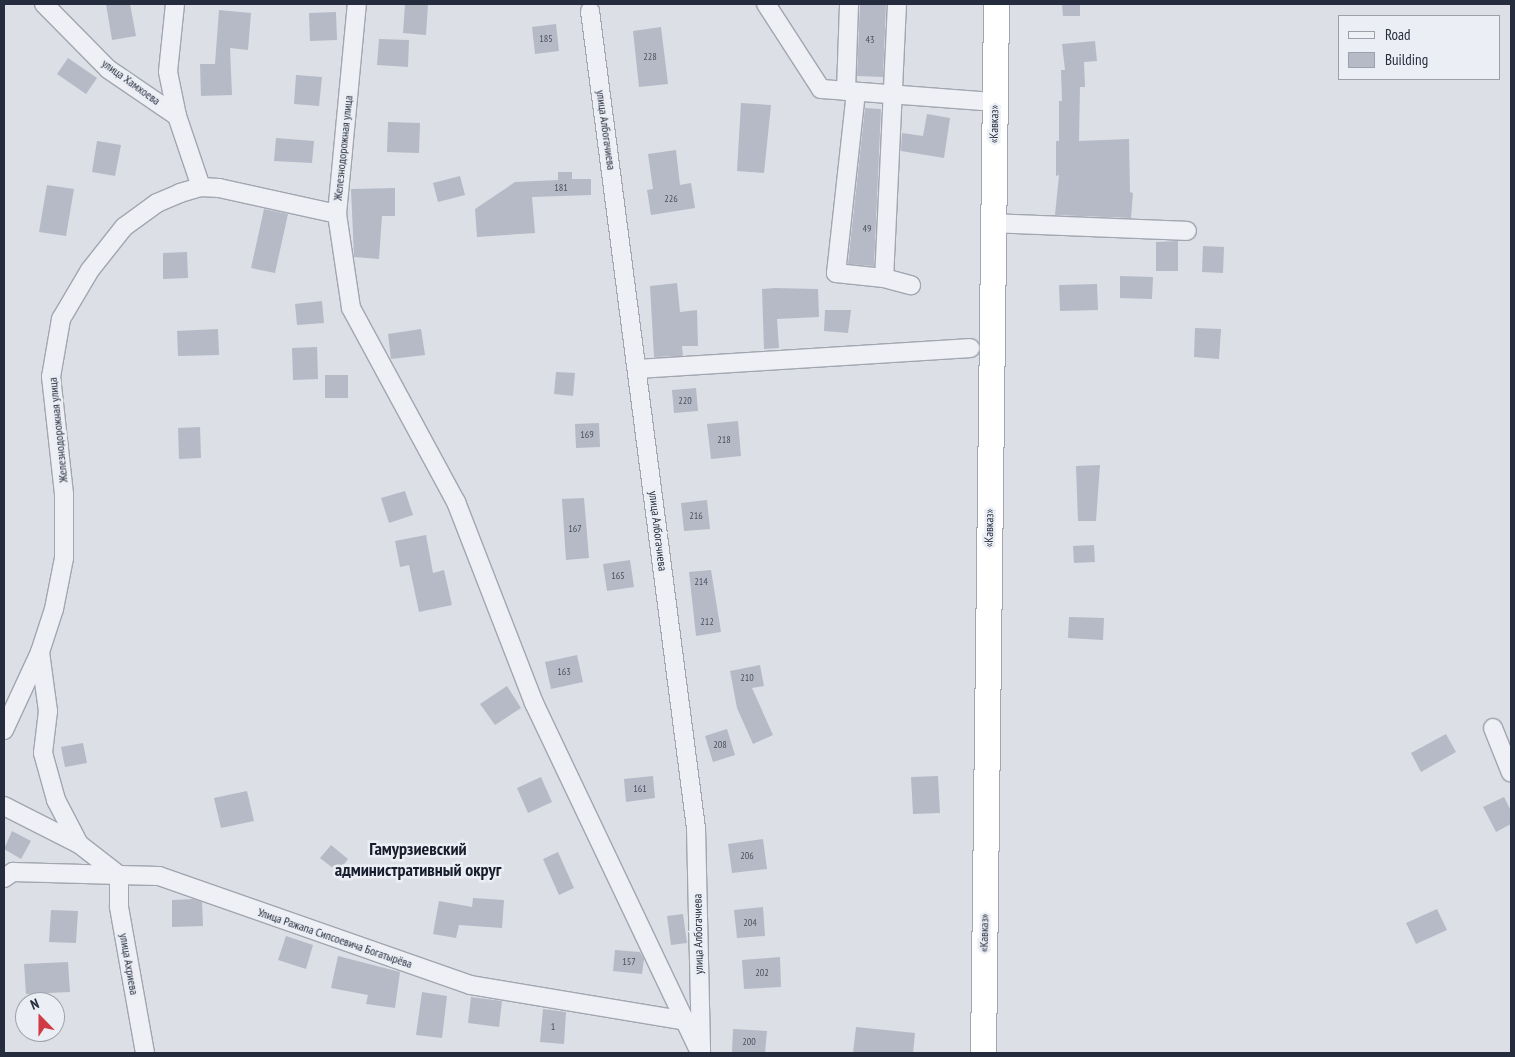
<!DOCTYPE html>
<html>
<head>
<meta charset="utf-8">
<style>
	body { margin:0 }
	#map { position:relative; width:1515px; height:1057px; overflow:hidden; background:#dcdfe6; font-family:"PT Sans Narrow",sans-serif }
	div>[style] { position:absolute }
	.building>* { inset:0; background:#b6bac6 }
	.roads { filter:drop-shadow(1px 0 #a1a6b0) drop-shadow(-1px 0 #a1a6b0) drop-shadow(0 1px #a1a6b0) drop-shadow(0 -1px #a1a6b0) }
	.minor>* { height:18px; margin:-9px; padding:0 9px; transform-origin:9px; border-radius:9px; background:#eef0f5 }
	.highway>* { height:25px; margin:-12.5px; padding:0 12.5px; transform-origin:12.5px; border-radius:12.5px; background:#fff }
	span { translate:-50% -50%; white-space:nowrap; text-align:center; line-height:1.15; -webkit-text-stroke:5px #ebeef4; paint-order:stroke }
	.number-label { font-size:10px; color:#49505f }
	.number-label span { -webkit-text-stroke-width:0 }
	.street-label { font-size:12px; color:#252c3d }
	.district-label { font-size:18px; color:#181d2d; font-weight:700 }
	.frame { position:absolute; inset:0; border:5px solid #252c3d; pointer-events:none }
	.legend { position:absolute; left:1338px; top:15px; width:162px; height:65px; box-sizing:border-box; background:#ebeef4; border:1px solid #9ca0ab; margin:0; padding:6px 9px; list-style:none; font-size:15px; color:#252c3d }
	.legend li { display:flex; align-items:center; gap:10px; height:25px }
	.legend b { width:25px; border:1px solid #9ca0ab }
	.north { position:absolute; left:15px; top:992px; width:50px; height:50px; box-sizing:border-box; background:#ebeef4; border:1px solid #9ca0ab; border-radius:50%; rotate:338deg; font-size:14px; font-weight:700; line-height:20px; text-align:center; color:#252c3d }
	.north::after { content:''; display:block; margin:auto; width:18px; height:22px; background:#d03c44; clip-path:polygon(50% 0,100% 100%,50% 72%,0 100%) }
</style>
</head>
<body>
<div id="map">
	<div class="building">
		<div style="clip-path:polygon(106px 4px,130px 4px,136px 36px,112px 40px)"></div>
		<div style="clip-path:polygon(405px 4px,428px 4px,426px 35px,403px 33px)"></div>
		<div style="clip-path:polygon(860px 4px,886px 4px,883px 77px,857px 76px)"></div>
		<div style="clip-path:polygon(1062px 4px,1080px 4px,1080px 16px,1063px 16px)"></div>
		<div style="clip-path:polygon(219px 10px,251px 13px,248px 50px,230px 48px,232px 95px,201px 96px,200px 64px,215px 64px)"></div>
		<div style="clip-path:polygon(336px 12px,337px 40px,310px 41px,309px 13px)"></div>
		<div style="clip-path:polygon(556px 24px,559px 51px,535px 54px,532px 27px)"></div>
		<div style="clip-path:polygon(661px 27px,668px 84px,639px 87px,633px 31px)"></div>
		<div style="clip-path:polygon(379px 39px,409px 40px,408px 67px,377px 65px)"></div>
		<div style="clip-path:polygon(1095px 41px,1097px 61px,1084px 62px,1085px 87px,1080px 87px,1079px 141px,1129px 139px,1130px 192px,1133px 193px,1131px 218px,1055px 215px,1059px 175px,1056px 176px,1056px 141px,1059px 141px,1059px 101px,1062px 101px,1061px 70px,1065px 70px,1062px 44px)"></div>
		<div style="clip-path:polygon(68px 58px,97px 78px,86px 94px,57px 74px)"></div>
		<div style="clip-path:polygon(296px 75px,322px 77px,319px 106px,294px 104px)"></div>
		<div style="clip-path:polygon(741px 103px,771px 105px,764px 173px,737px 171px)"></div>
		<div style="clip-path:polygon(865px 108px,881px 109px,874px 266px,848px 264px)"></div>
		<div style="clip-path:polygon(927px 114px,950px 118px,944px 158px,901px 151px,902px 133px,923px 136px)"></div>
		<div style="clip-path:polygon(388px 122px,420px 123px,419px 153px,387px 152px)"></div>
		<div style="clip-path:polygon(276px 138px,314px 141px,312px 163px,274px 161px)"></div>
		<div style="clip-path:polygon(97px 141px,121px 145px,115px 176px,92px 172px)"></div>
		<div style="clip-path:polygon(676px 150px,680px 185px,691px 183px,695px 208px,651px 215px,647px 190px,653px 189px,648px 154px)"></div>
		<div style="clip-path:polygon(558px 172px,572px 172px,572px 179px,591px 179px,591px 195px,532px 197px,535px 233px,477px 237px,475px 209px,515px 182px,558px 180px)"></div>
		<div style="clip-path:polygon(460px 176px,465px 195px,438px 202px,433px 183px)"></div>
		<div style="clip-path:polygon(47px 185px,74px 189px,66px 236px,39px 232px)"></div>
		<div style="clip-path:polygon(395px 188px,395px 216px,382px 216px,379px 259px,354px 257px,351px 189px)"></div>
		<div style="clip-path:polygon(264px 209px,288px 214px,275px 273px,251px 268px)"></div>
		<div style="clip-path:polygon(1178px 241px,1178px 271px,1156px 271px,1156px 242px)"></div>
		<div style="clip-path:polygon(1203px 246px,1224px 247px,1223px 273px,1202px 272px)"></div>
		<div style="clip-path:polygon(187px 252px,188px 278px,163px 279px,163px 253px)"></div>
		<div style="clip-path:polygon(1120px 276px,1153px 277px,1152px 299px,1120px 298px)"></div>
		<div style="clip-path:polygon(677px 283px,680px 312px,697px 310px,698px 346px,682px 346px,683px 356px,654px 357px,650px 286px)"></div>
		<div style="clip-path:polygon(1097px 284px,1098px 310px,1060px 311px,1059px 285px)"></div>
		<div style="clip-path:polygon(775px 288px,818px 289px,819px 317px,777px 319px,779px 348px,764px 349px,762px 289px)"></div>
		<div style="clip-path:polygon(322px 301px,324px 323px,297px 325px,295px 304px)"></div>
		<div style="clip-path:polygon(825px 310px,851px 310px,848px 333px,824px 331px)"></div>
		<div style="clip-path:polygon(1195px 328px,1221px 329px,1219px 359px,1194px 357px)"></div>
		<div style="clip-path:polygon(218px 329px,219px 355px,178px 356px,177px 331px)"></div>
		<div style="clip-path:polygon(421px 329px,425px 355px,391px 359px,388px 334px)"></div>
		<div style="clip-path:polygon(317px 347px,318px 379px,293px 380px,292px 348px)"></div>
		<div style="clip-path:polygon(556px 372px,575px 373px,573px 396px,554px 394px)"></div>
		<div style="clip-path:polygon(325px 375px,348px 375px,348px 398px,325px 398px)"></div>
		<div style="clip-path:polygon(696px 388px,698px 411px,674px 413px,672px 390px)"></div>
		<div style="clip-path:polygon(738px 421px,741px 456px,711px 459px,707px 424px)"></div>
		<div style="clip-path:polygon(599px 423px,600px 447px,576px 448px,575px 424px)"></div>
		<div style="clip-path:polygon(200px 427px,201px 458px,179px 459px,178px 428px)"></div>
		<div style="clip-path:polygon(1100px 465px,1096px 521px,1078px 521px,1076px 466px)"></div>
		<div style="clip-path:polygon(405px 491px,413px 515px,389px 523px,381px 498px)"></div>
		<div style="clip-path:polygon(584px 498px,589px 558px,566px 560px,562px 499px)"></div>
		<div style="clip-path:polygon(707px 500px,710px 529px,684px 531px,681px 503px)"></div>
		<div style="clip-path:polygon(426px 535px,433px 573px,444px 570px,452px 605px,419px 612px,409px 565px,400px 567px,395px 541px)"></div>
		<div style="clip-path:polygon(1094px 545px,1095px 562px,1074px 563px,1073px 546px)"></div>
		<div style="clip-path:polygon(630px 560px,634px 587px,607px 591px,603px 564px)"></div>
		<div style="clip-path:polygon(711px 570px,721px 632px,696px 636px,689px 572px)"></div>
		<div style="clip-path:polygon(1069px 617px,1104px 618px,1103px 640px,1068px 638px)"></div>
		<div style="clip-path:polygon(577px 655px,583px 682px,551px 689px,545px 662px)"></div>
		<div style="clip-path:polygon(760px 665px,764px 686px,752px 688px,773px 735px,753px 744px,737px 708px,730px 671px)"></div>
		<div style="clip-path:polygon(507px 686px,521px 708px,495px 725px,480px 704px)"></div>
		<div style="clip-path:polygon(727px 729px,735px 755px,713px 762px,705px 736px)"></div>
		<div style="clip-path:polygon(1446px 734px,1456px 752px,1421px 772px,1411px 753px)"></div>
		<div style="clip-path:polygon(83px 743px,87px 763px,65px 767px,61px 747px)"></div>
		<div style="clip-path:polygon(653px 776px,655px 798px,626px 802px,624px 779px)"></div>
		<div style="clip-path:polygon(938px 776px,940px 813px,913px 814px,911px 777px)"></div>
		<div style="clip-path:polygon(541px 777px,552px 802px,528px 813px,517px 788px)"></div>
		<div style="clip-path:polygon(247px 791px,254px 821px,221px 828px,214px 798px)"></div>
		<div style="clip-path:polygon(1504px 797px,1511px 811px,1511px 824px,1496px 832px,1483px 807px)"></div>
		<div style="clip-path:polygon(12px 831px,31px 841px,21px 859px,4px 849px)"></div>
		<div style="clip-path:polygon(763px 839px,767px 869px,732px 873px,728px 844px)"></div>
		<div style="clip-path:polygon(331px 845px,348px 859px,338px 872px,320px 858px)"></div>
		<div style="clip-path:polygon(558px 852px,574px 888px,559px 895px,543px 859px)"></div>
		<div style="clip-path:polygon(473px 898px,504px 900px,502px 928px,459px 925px,456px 938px,433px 934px,439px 901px,472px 907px)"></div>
		<div style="clip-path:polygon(194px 899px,202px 902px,203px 926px,172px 927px,172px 900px)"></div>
		<div style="clip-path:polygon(763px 907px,765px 936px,737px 938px,734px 910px)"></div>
		<div style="clip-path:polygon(1437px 909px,1447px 930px,1416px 944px,1406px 923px)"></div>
		<div style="clip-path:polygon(51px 910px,78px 911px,76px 943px,49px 942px)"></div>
		<div style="clip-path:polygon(683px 914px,687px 943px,671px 945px,667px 916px)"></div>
		<div style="clip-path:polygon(286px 936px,313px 945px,306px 969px,278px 960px)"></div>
		<div style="clip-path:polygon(615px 950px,640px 952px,644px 959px,642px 974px,613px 971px)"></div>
		<div style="clip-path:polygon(338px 956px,400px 972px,395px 1008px,366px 1004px,368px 995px,331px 988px)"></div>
		<div style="clip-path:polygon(780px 957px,781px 987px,744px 989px,742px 960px)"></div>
		<div style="clip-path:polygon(68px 962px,70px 992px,26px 994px,24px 964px)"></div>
		<div style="clip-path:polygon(422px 992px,447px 996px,442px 1038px,416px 1035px)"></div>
		<div style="clip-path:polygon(471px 997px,502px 1001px,499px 1027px,468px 1023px)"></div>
		<div style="clip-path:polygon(543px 1009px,566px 1012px,564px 1044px,540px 1042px)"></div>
		<div style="clip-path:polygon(856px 1027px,915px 1033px,913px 1053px,853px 1053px)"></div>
		<div style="clip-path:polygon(733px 1029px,767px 1031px,765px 1053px,732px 1053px)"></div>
	</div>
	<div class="roads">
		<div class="minor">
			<div style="left:44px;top:4px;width:91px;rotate:45.4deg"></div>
			<div style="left:108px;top:69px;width:83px;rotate:34.3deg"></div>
			<div style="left:175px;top:4px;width:68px;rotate:95.9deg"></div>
			<div style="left:168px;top:72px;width:45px;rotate:78.4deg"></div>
			<div style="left:177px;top:116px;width:75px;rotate:71.3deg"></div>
			<div style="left:766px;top:4px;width:101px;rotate:57.1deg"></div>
			<div style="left:821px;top:89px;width:173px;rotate:4.3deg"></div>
			<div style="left:897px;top:4px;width:274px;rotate:92.7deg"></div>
			<div style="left:884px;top:278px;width:28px;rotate:15deg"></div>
			<div style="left:590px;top:11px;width:824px;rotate:82.61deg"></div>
			<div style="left:696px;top:828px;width:225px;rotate:88.7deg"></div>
			<div style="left:846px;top:91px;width:87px;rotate:-88deg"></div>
			<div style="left:856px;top:92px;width:182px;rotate:96.3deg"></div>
			<div style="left:836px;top:273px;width:48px;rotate:5.9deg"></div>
			<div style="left:337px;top:214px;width:95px;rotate:81.5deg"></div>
			<div style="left:351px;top:308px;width:221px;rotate:61.6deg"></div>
			<div style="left:456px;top:502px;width:216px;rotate:68.8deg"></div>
			<div style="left:534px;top:703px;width:381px;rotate:64.6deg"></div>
			<div style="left:992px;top:223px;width:195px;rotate:2.3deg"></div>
			<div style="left:638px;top:369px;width:333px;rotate:-3.6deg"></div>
			<div style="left:40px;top:652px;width:60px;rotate:82.3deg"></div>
			<div style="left:48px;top:711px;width:42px;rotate:96.8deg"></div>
			<div style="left:43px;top:753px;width:49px;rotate:74.5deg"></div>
			<div style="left:56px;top:800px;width:50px;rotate:62.4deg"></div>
			<div style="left:1493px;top:728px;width:48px;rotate:68.2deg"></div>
			<div style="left:4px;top:730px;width:86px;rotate:-65.2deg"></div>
			<div style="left:40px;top:652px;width:45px;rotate:-72deg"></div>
			<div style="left:54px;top:609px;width:52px;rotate:-78.9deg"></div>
			<div style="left:64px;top:558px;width:64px;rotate:-90deg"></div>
			<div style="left:64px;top:494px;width:118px;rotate:-96.3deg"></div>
			<div style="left:51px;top:377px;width:59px;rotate:-80.2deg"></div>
			<div style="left:61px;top:319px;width:57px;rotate:-59.4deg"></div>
			<div style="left:90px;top:270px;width:55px;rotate:-51.7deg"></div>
			<div style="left:124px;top:227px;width:41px;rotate:-36deg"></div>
			<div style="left:157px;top:203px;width:25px;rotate:-23deg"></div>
			<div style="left:180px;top:193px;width:22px;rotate:-16deg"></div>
			<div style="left:201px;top:187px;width:18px;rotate:3deg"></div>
			<div style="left:219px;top:188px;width:121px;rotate:12.4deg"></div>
			<div style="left:337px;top:214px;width:211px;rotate:-84.6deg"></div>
			<div style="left:4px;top:806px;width:84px;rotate:26.9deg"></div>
			<div style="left:79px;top:844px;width:51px;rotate:37.8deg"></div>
			<div style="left:119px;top:875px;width:40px;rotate:1.4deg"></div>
			<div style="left:159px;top:876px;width:330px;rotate:19.3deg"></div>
			<div style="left:471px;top:985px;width:218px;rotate:9.5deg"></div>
			<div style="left:4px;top:878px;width:11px;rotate:-34deg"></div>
			<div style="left:13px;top:872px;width:106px;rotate:1.6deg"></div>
			<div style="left:119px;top:875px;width:32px;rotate:90deg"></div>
			<div style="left:119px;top:907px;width:148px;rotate:79.9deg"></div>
		</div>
		<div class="highway">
			<div style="left:983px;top:1053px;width:1049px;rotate:-89.29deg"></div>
		</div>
	</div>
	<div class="number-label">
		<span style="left:546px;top:39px">185</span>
		<span style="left:870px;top:40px">43</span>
		<span style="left:650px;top:57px">228</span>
		<span style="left:561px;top:188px">181</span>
		<span style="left:671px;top:199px">226</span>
		<span style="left:867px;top:229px">49</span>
		<span style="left:685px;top:401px">220</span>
		<span style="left:587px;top:435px">169</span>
		<span style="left:724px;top:440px">218</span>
		<span style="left:696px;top:516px">216</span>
		<span style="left:575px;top:529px">167</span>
		<span style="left:618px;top:576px">165</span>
		<span style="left:701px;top:582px">214</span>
		<span style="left:707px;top:622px">212</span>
		<span style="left:564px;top:672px">163</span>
		<span style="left:747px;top:678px">210</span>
		<span style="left:720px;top:745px">208</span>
		<span style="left:640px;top:789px">161</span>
		<span style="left:747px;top:856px">206</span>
		<span style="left:750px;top:923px">204</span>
		<span style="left:629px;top:962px">157</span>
		<span style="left:762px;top:973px">202</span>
		<span style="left:553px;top:1027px">1</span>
		<span style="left:749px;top:1042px">200</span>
	</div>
	<div class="street-label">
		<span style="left:131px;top:82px;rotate:36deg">улица Хамхоева</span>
		<span style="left:994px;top:124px;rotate:-89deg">«Кавказ»</span>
		<span style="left:606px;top:130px;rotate:82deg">улица Албогачиева</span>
		<span style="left:343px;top:148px;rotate:-84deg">Железнодорожная улица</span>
		<span style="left:58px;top:430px;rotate:-96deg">Железнодорожная улица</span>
		<span style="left:989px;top:528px;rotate:-89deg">«Кавказ»</span>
		<span style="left:658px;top:531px;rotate:83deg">улица Албогачиева</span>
		<span style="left:984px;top:933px;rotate:-89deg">«Кавказ»</span>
		<span style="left:698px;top:934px;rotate:-91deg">улица Албогачиева</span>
		<span style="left:335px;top:938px;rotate:19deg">Улица Ражапа Сипсоевича Богатырёва</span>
		<span style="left:129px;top:964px;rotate:80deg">улица Ахриева</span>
	</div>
	<div class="district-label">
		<span style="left:418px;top:860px">Гамурзиевский<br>административный округ</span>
	</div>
	<div class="frame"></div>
	<ul class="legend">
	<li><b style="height:6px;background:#eef0f5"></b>Road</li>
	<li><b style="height:14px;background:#b6bac6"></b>Building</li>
	</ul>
	<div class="north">N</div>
</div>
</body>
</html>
